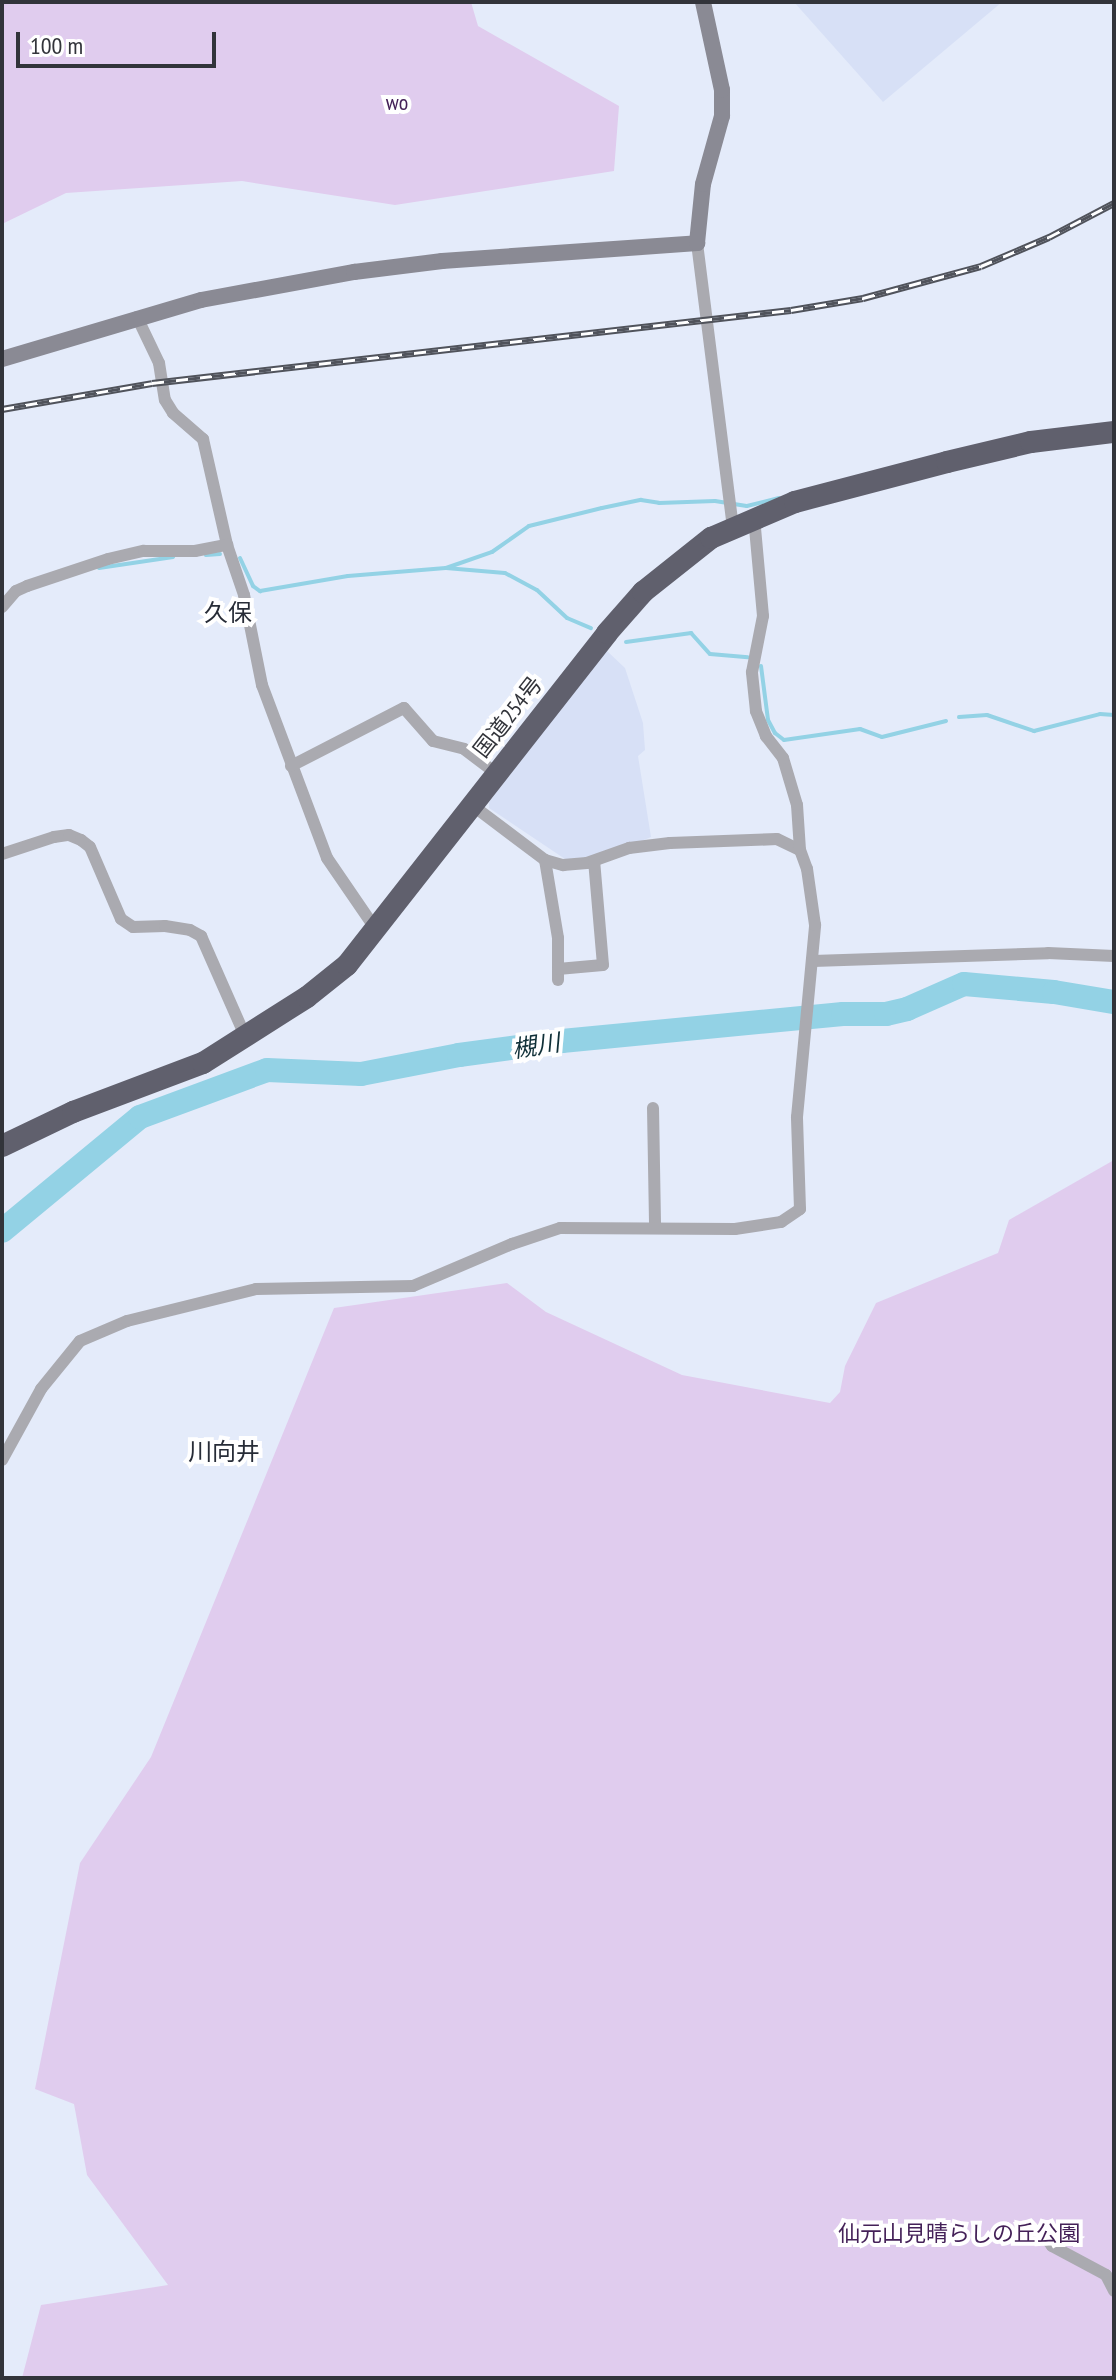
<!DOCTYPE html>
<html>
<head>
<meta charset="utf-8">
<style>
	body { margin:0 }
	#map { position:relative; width:1116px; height:2380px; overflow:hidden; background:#e4ebfa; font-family:"PT Sans Narrow","Noto Sans JP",sans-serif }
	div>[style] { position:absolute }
	.built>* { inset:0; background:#d7e0f6 }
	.green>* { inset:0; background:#e0ccee }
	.stream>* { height:4px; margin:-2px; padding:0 2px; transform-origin:2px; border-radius:2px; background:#93d2e5 }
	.river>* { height:24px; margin:-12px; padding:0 12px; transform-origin:12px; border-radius:12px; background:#93d2e5 }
	.street>* { height:12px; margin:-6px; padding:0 6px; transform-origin:6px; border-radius:6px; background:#aaaab0 }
	.secondary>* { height:16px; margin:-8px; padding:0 8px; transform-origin:8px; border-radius:8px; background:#8a8a94 }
	.highway>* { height:22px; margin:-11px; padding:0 11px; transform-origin:11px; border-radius:11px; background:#60606d }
	.rail>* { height:7px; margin-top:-3.5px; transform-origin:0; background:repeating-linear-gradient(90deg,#fff 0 12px,#50535b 0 24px); box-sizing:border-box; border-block:2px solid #50535b }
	span { translate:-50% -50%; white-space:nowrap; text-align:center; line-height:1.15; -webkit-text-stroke:8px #fff; paint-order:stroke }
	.park-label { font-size:22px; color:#442158 }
	.street-label { font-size:22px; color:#32343a }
	.neighbourhood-label { font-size:24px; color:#272c37 }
	.water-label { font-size:24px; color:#103038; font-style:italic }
	.frame { position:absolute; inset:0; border:4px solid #32343a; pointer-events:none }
	.scale { position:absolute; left:16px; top:32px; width:200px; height:36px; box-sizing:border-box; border:4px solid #32343a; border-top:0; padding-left:10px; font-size:24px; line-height:28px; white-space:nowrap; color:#32343a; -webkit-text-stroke:6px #fff; paint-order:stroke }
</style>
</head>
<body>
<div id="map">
	<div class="built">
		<div style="clip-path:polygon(794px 2px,1002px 2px,883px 102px)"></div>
		<div style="clip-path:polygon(606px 650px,625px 668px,643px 723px,645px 750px,638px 756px,651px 837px,601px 858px,568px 861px,489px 808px,489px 802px)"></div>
	</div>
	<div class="green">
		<div style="clip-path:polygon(2px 2px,471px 2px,478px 26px,619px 106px,614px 171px,395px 205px,242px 181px,66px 193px,2px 224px)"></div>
		<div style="clip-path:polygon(1114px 1160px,1114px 2378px,22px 2378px,41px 2305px,168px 2285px,87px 2175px,74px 2104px,35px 2089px,80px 1863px,151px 1757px,334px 1308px,507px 1283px,546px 1312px,682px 1375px,830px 1403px,840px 1392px,845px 1366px,876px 1303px,998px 1253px,1009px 1220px)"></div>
	</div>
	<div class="stream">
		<div style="left:206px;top:555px;width:14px;rotate:-4deg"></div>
		<div style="left:240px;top:558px;width:31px;rotate:65deg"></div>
		<div style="left:253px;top:586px;width:9px;rotate:36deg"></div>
		<div style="left:260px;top:591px;width:89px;rotate:-9.7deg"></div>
		<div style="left:348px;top:576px;width:98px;rotate:-4.7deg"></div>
		<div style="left:446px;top:568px;width:59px;rotate:4.8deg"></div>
		<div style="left:505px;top:573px;width:36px;rotate:28deg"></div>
		<div style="left:537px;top:590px;width:41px;rotate:43deg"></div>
		<div style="left:567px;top:618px;width:26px;rotate:23deg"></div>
		<div style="left:99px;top:568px;width:75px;rotate:-8.5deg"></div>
		<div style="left:446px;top:568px;width:49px;rotate:-19.2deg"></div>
		<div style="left:492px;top:552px;width:45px;rotate:-35.1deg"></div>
		<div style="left:529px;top:526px;width:75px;rotate:-13.9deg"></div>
		<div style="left:602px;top:508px;width:40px;rotate:-12deg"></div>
		<div style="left:641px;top:500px;width:18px;rotate:9deg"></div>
		<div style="left:659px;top:503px;width:56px;rotate:-2deg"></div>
		<div style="left:715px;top:501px;width:32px;rotate:9deg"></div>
		<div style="left:747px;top:506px;width:33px;rotate:-14deg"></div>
		<div style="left:626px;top:642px;width:66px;rotate:-7.9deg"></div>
		<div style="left:691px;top:633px;width:28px;rotate:48deg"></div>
		<div style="left:710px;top:654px;width:38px;rotate:5deg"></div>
		<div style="left:761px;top:666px;width:54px;rotate:82.6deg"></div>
		<div style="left:768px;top:720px;width:15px;rotate:62deg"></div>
		<div style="left:775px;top:733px;width:11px;rotate:38deg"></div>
		<div style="left:784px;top:740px;width:77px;rotate:-8.2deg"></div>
		<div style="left:860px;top:729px;width:23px;rotate:20deg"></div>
		<div style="left:882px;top:737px;width:66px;rotate:-14deg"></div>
		<div style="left:959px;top:717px;width:28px;rotate:-4deg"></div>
		<div style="left:987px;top:715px;width:50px;rotate:18.8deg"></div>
		<div style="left:1034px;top:731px;width:68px;rotate:-14.4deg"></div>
		<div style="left:1100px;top:714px;width:14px;rotate:4deg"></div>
	</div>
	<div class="river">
		<div style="left:2px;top:1231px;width:179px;rotate:-39.6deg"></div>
		<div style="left:140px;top:1117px;width:135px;rotate:-20.3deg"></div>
		<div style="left:267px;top:1070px;width:94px;rotate:2.4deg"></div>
		<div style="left:361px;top:1074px;width:100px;rotate:-11deg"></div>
		<div style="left:459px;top:1055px;width:104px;rotate:-7.7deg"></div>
		<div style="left:562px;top:1041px;width:282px;rotate:-5.5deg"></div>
		<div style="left:843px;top:1014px;width:43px"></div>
		<div style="left:886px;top:1014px;width:22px;rotate:-13deg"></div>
		<div style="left:907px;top:1009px;width:62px;rotate:-23.7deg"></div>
		<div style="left:964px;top:984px;width:90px;rotate:5.1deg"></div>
		<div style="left:1054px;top:992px;width:61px;rotate:9.5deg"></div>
	</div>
	<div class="street">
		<div style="left:697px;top:243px;width:286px;rotate:82.8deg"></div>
		<div style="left:137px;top:317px;width:51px;rotate:64.4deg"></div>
		<div style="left:159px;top:363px;width:37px;rotate:81deg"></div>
		<div style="left:165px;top:400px;width:15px;rotate:58deg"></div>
		<div style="left:173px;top:413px;width:40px;rotate:41deg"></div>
		<div style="left:203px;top:439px;width:109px;rotate:77.2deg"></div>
		<div style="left:227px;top:545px;width:53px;rotate:71.2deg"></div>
		<div style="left:244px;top:595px;width:92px;rotate:78.7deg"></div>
		<div style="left:262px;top:685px;width:185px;rotate:69.4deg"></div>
		<div style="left:327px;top:858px;width:88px;rotate:55.6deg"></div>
		<div style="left:2px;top:607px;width:21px;rotate:-49deg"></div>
		<div style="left:16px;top:591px;width:12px;rotate:-24deg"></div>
		<div style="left:27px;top:586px;width:85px;rotate:-18.4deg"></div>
		<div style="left:108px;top:559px;width:37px;rotate:-13deg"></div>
		<div style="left:144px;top:551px;width:51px"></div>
		<div style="left:195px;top:551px;width:33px;rotate:-11deg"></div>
		<div style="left:291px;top:766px;width:127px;rotate:-27.2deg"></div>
		<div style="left:404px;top:708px;width:44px;rotate:48.7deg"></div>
		<div style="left:433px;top:741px;width:32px;rotate:14deg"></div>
		<div style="left:464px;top:749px;width:41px;rotate:37.1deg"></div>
		<div style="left:472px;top:805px;width:91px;rotate:37deg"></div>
		<div style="left:545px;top:860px;width:19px;rotate:16deg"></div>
		<div style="left:563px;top:865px;width:24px;rotate:-5deg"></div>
		<div style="left:587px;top:863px;width:45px;rotate:-19.7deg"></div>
		<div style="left:629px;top:848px;width:41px;rotate:-7deg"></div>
		<div style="left:670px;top:843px;width:107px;rotate:-2.1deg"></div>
		<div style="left:777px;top:839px;width:25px;rotate:26deg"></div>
		<div style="left:2px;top:854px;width:55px;rotate:-18.1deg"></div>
		<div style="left:54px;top:837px;width:15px;rotate:-8deg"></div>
		<div style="left:69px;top:835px;width:13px;rotate:23deg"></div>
		<div style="left:81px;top:840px;width:11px;rotate:38deg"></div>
		<div style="left:90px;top:847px;width:78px;rotate:66.7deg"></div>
		<div style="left:121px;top:919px;width:14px;rotate:34deg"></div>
		<div style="left:133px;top:927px;width:32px;rotate:-2deg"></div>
		<div style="left:165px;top:926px;width:25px;rotate:9deg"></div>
		<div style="left:190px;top:930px;width:13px;rotate:29deg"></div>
		<div style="left:201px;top:936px;width:111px;rotate:66.2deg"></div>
		<div style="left:545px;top:860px;width:79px;rotate:80.5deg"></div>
		<div style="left:558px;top:938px;width:42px;rotate:90deg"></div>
		<div style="left:813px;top:961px;width:235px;rotate:-1.9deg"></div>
		<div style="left:1048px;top:953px;width:66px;rotate:2.6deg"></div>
		<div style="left:558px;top:969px;width:45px;rotate:-5.1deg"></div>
		<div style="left:603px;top:965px;width:104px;rotate:-94.9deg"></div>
		<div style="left:653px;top:1108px;width:120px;rotate:89deg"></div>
		<div style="left:2px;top:1460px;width:81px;rotate:-61.2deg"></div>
		<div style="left:41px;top:1389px;width:62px;rotate:-50.9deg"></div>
		<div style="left:80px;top:1341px;width:51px;rotate:-23.1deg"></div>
		<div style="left:127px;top:1321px;width:133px;rotate:-13.9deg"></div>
		<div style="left:256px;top:1289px;width:157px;rotate:-1.1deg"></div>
		<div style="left:413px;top:1286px;width:108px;rotate:-23deg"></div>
		<div style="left:512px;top:1244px;width:51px;rotate:-18.4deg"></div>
		<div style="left:560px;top:1228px;width:175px;rotate:0.3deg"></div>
		<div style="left:735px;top:1229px;width:47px;rotate:-8.7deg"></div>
		<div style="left:781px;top:1222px;width:23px;rotate:-34deg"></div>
		<div style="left:800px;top:1209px;width:92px;rotate:-91.9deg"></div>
		<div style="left:797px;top:1117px;width:193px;rotate:-84.6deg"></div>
		<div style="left:815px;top:925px;width:57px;rotate:-98.1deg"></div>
		<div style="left:807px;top:869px;width:20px;rotate:-110deg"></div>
		<div style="left:800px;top:850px;width:45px;rotate:-93.8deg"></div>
		<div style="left:797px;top:805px;width:49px;rotate:-106.6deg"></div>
		<div style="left:783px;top:758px;width:28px;rotate:-128deg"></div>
		<div style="left:766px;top:736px;width:27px;rotate:-112deg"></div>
		<div style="left:756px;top:711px;width:39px;rotate:-96deg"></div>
		<div style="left:752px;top:672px;width:57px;rotate:-78.9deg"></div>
		<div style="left:763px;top:616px;width:98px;rotate:-95.2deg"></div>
		<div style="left:1040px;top:2230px;width:20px;rotate:53deg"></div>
		<div style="left:1052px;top:2246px;width:61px;rotate:28.2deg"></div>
		<div style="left:1106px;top:2275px;width:18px;rotate:63deg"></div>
	</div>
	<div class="secondary">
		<div style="left:2px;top:359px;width:208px;rotate:-16.5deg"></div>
		<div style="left:201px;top:300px;width:156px;rotate:-10.4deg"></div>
		<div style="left:354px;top:272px;width:89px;rotate:-7.1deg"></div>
		<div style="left:442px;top:261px;width:256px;rotate:-4deg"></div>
		<div style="left:697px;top:243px;width:59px;rotate:-84.2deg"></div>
		<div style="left:703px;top:184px;width:71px;rotate:-74.4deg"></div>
		<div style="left:722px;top:116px;width:26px;rotate:-90deg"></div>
		<div style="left:722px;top:90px;width:90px;rotate:-102.2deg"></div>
	</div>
	<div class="highway">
		<div style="left:2px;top:1146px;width:79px;rotate:-25.6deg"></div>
		<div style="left:73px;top:1112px;width:139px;rotate:-20.7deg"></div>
		<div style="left:203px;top:1063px;width:123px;rotate:-32.4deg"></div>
		<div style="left:307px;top:997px;width:51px;rotate:-38.7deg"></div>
		<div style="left:347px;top:965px;width:422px;rotate:-51.9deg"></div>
		<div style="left:607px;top:633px;width:55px;rotate:-48.7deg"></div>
		<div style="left:643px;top:592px;width:87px;rotate:-38.5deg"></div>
		<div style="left:711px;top:538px;width:91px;rotate:-23.2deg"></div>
		<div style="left:795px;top:502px;width:157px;rotate:-14.7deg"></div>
		<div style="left:947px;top:462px;width:86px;rotate:-13.4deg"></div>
		<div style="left:1031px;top:442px;width:84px;rotate:-6.9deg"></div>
	</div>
	<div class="rail">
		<div style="left:2px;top:409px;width:152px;rotate:-9.8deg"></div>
		<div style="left:152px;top:383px;width:643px;rotate:-6.52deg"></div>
		<div style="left:791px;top:310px;width:73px;rotate:-9.5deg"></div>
		<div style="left:863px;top:298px;width:122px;rotate:-15.2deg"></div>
		<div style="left:981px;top:266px;width:74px;rotate:-23.1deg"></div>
		<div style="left:1049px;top:237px;width:73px;rotate:-27.6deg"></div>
	</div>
	<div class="park-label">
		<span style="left:397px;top:103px">wo</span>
		<span style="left:959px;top:2234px">仙元山見晴らしの丘公園</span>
	</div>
	<div class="street-label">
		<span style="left:508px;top:717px;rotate:-52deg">国道254号</span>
	</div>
	<div class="neighbourhood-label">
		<span style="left:228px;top:613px">久保</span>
		<span style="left:224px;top:1452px">川向井</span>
	</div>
	<div class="water-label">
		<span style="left:536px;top:1046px;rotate:-9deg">槻川</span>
	</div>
	<div class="frame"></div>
	<div class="scale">100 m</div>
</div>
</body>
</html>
